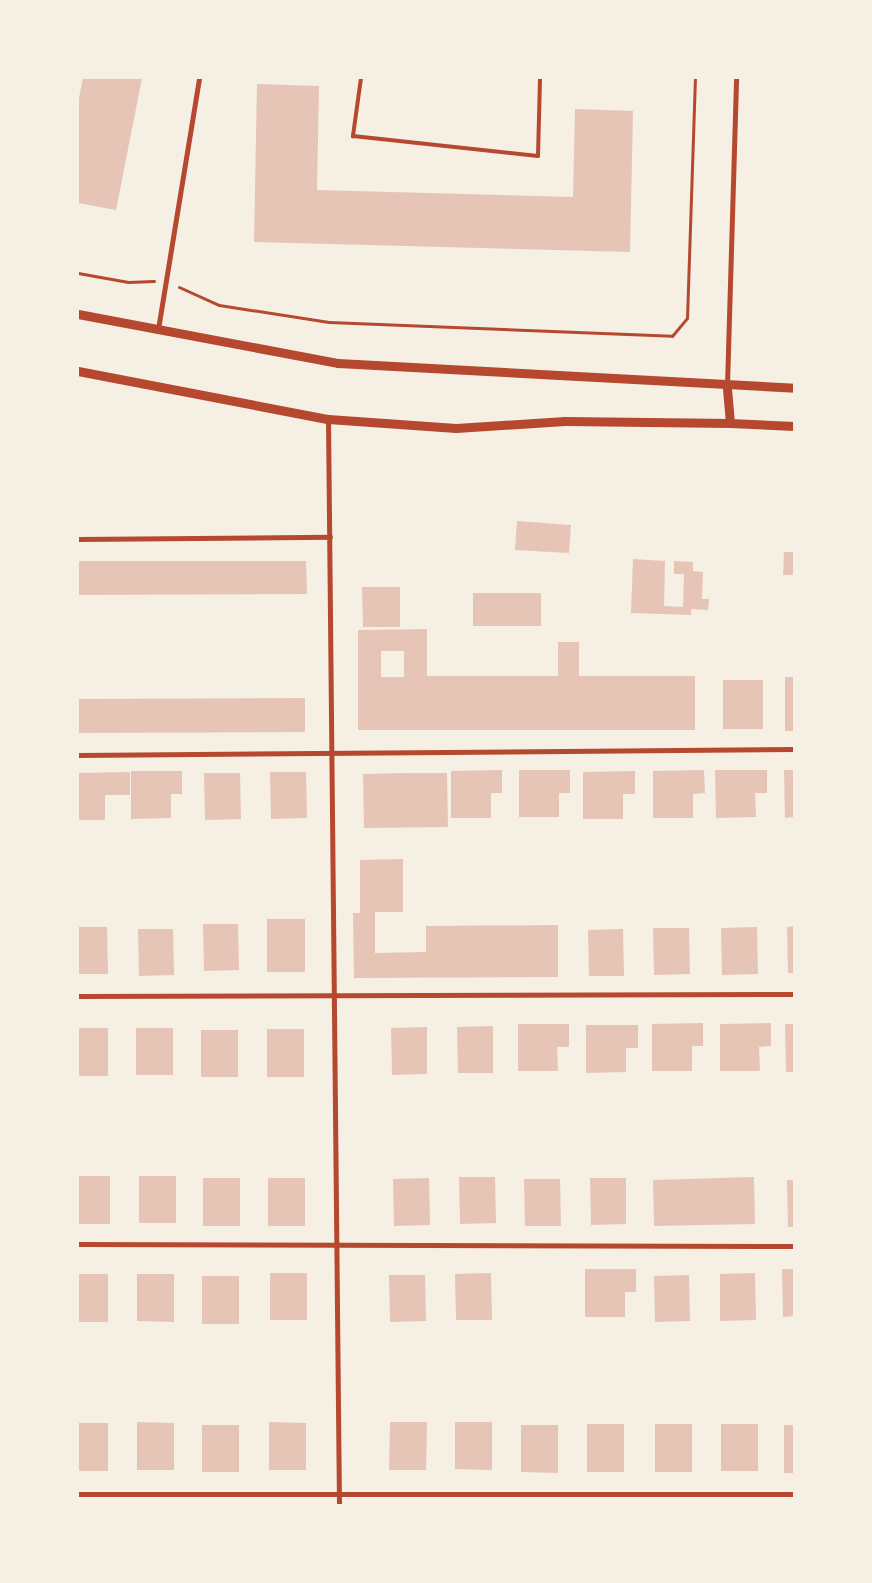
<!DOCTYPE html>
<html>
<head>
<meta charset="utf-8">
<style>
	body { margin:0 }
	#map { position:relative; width:872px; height:1583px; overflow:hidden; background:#f6efe4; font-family:"Fira Sans",sans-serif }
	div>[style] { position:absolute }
	.building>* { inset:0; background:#e6c5b7 }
	.path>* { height:3px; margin:-1.5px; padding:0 1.5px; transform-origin:1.5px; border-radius:1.5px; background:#b5482f }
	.service>* { height:4px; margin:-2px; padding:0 2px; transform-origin:2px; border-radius:2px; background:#b5482f }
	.minor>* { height:5px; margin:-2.5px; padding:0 2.5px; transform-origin:2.5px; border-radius:2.5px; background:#b5482f }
	.tertiary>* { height:9px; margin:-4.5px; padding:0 4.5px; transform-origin:4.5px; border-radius:4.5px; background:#b5482f }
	span { translate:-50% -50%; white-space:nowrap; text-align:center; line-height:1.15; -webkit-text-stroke:4px #f6efe4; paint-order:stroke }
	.frame { position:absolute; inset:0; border:79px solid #f6efe4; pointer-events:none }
</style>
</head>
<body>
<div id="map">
	<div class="building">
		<div style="clip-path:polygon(83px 78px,142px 78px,116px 210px,78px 203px,78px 103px)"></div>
		<div style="clip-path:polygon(257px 84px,319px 86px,317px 190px,573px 197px,575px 109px,633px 111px,630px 252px,254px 242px)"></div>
		<div style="clip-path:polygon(517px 521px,571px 525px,569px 553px,515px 550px)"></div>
		<div style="clip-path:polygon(784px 552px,794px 552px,794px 575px,783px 575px)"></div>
		<div style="clip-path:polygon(633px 559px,665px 561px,664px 606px,683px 607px,684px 574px,674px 574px,674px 561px,693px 562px,693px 571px,703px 572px,702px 599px,709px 599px,708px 610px,691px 609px,691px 615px,631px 613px)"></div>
		<div style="clip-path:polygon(78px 561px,306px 561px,307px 594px,78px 595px)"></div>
		<div style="clip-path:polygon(362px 587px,400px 587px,400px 627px,363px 627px)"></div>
		<div style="clip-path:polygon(473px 593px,541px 593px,541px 626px,473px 626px)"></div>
		<div style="clip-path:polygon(evenodd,427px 629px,427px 676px,558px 676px,558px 642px,579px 642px,579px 676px,695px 676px,695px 730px,358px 730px,358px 630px,427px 629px,381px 651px,404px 651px,404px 677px,381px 677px,381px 651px)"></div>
		<div style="clip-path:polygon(785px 677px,794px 677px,794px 731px,785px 731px)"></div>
		<div style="clip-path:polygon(723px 680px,763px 680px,763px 729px,723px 729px)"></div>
		<div style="clip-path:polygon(305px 698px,305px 732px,78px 733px,78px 699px)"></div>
		<div style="clip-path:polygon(502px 770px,502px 793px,491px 793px,491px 818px,451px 818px,451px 771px)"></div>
		<div style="clip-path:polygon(519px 770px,570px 770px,570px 793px,559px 793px,559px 817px,519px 817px)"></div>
		<div style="clip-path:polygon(704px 770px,705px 793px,693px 794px,693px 818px,653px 818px,653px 771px)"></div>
		<div style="clip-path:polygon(715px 770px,767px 770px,767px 793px,755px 793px,756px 817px,716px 818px)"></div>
		<div style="clip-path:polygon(784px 770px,794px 770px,794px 817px,785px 818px)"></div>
		<div style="clip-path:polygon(131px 771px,182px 771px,182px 794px,171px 794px,171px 818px,131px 819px)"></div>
		<div style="clip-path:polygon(635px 771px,635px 794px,623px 794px,623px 819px,583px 819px,583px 772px)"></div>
		<div style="clip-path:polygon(130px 772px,130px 795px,105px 795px,105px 820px,78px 820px,78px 773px)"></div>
		<div style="clip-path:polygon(270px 772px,306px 772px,307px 818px,271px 819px)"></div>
		<div style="clip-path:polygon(204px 773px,240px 773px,241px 819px,205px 820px)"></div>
		<div style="clip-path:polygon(405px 773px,447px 773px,448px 827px,364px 828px,363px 774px)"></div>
		<div style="clip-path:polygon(403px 859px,403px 912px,375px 912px,375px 953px,426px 952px,426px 926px,558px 925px,558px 977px,354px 978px,353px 913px,360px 913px,360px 860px)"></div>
		<div style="clip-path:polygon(267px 919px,305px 919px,305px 972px,267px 972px)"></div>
		<div style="clip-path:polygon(203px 924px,238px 924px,239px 970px,204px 971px)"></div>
		<div style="clip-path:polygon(794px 926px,794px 973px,788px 973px,787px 927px)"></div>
		<div style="clip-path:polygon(78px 927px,107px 927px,108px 974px,78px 974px)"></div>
		<div style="clip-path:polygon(757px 927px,758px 974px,722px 975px,721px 928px)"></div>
		<div style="clip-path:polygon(653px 928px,689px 928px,690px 974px,654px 975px)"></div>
		<div style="clip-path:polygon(138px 929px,173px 929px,174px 975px,139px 976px)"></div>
		<div style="clip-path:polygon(623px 929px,624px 976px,589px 976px,588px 930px)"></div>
		<div style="clip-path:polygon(703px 1023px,703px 1046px,692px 1046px,692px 1071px,652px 1071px,652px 1024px)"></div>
		<div style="clip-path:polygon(771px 1023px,771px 1046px,759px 1047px,760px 1071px,720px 1071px,720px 1024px)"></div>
		<div style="clip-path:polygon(518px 1024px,569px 1024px,569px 1047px,557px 1047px,558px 1071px,518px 1071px)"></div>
		<div style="clip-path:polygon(785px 1024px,794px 1024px,794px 1072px,786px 1072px)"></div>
		<div style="clip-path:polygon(586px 1025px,638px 1025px,638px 1048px,626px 1048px,626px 1072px,586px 1073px)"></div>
		<div style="clip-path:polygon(493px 1026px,493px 1073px,458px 1073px,457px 1027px)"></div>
		<div style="clip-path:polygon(427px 1027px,427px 1074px,392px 1075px,391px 1028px)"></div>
		<div style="clip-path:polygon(78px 1028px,108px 1028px,108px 1076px,78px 1076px)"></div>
		<div style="clip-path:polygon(136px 1028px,173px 1028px,173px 1075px,136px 1075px)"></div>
		<div style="clip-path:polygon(267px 1029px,304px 1029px,304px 1077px,267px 1077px)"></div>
		<div style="clip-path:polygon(201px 1030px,238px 1030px,238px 1077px,201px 1077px)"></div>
		<div style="clip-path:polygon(78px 1176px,110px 1176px,110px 1224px,78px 1224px)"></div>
		<div style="clip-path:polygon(139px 1176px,176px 1176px,176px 1223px,139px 1223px)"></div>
		<div style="clip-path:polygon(459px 1177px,495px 1177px,496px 1223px,460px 1224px)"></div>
		<div style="clip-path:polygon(754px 1177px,755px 1224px,654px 1226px,653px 1180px)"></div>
		<div style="clip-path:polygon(203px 1178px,240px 1178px,240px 1226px,203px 1226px)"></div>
		<div style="clip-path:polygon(268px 1178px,305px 1178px,305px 1226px,268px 1226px)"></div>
		<div style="clip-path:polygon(429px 1178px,430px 1225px,394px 1226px,393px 1179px)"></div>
		<div style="clip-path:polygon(590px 1178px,626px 1178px,626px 1224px,591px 1225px)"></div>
		<div style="clip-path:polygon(524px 1179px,560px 1179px,561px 1226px,525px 1226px)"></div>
		<div style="clip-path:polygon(787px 1180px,794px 1180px,794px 1227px,788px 1227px)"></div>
		<div style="clip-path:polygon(585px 1269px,636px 1269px,636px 1292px,625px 1292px,625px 1317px,585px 1317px)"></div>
		<div style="clip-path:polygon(782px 1269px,794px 1269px,794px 1316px,783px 1317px)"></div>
		<div style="clip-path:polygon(270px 1273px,307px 1273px,307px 1320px,270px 1320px)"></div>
		<div style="clip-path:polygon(491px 1273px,492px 1320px,456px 1320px,455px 1274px)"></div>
		<div style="clip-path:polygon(755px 1273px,756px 1320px,720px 1321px,720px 1274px)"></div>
		<div style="clip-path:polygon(78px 1274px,108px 1274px,108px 1322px,78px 1322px)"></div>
		<div style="clip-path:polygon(137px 1274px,174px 1274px,174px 1322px,137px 1321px)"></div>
		<div style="clip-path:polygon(389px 1275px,425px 1275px,426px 1321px,390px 1322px)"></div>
		<div style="clip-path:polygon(689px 1275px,690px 1321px,655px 1322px,654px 1276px)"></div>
		<div style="clip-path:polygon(202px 1276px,239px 1276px,239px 1324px,202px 1324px)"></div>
		<div style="clip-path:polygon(137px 1422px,174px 1423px,174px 1470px,137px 1470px)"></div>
		<div style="clip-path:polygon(269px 1422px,306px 1423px,306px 1470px,269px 1470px)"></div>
		<div style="clip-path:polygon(390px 1422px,427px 1422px,426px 1470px,389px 1470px)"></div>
		<div style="clip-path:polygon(455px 1422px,492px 1422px,492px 1470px,455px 1469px)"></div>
		<div style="clip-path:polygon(78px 1423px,108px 1423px,108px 1471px,78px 1471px)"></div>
		<div style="clip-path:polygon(587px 1424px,624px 1424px,624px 1472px,587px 1472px)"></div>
		<div style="clip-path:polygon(655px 1424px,692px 1424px,692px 1472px,655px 1472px)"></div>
		<div style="clip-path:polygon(721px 1424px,758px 1424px,758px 1471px,721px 1471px)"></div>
		<div style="clip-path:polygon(202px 1425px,239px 1425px,239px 1472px,202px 1472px)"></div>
		<div style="clip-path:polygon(521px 1425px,558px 1425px,558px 1473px,521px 1472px)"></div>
		<div style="clip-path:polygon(784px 1425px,794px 1425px,794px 1473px,784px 1473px)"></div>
	</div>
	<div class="path">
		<div style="left:78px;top:273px;width:51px;rotate:10.2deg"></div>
		<div style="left:128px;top:282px;width:26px;rotate:-2deg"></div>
		<div style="left:179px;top:287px;width:44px;rotate:24.2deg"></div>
		<div style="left:219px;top:305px;width:111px;rotate:8.8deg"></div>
		<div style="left:329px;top:322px;width:343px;rotate:2.3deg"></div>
		<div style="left:672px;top:336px;width:23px;rotate:-50deg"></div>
		<div style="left:687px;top:318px;width:240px;rotate:-88.1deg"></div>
	</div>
	<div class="service">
		<div style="left:361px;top:78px;width:59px;rotate:97.9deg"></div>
		<div style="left:353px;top:136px;width:186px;rotate:6.2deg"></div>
		<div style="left:538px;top:156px;width:78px;rotate:-88.5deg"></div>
	</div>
	<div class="minor">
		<div style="left:158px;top:329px;width:254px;rotate:-80.7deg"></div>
		<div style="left:727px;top:385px;width:307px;rotate:-88.3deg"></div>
		<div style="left:328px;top:419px;width:1087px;rotate:89.42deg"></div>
		<div style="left:78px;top:539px;width:252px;rotate:-0.5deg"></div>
		<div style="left:78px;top:755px;width:716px;rotate:-0.48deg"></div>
		<div style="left:78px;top:996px;width:716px;rotate:-0.16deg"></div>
		<div style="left:78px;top:1244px;width:716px;rotate:0.16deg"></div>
		<div style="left:78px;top:1494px;width:716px"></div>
	</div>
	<div class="tertiary">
		<div style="left:78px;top:314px;width:265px;rotate:10.7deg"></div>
		<div style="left:338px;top:363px;width:457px;rotate:3.1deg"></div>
		<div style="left:78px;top:371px;width:255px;rotate:10.9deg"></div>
		<div style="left:328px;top:419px;width:128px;rotate:4deg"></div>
		<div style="left:456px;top:428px;width:109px;rotate:-3.7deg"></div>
		<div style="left:565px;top:421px;width:165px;rotate:0.7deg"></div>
		<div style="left:730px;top:423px;width:38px;rotate:-95deg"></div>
		<div style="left:730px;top:423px;width:64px;rotate:2.7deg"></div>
	</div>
	<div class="frame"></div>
</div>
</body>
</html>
